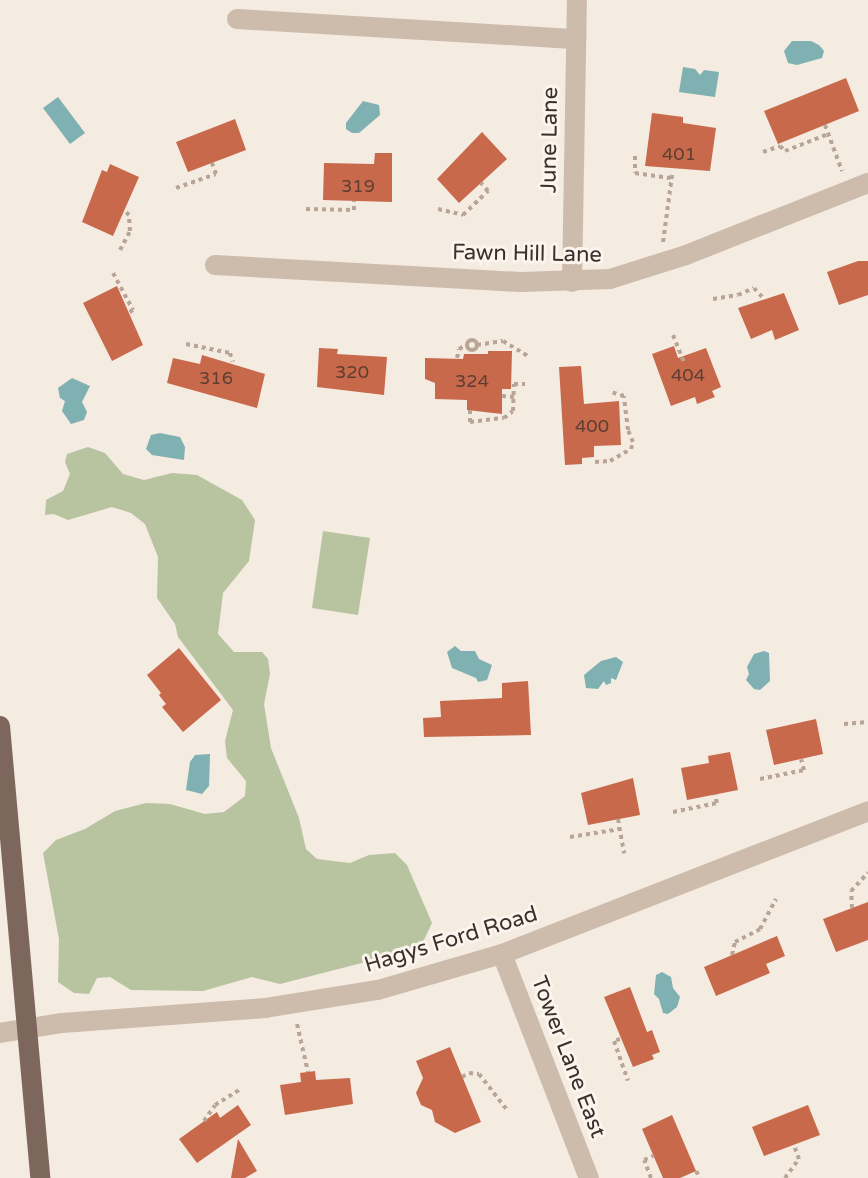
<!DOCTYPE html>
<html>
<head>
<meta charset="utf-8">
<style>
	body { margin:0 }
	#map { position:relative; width:868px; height:1178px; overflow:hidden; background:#f4ebe1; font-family:"Varela Round",sans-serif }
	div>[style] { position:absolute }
	.green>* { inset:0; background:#b8c4a0 }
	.water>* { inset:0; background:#7fb0b2 }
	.building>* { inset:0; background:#c8694b }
	.path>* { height:4px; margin-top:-2px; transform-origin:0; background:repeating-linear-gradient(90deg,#b9a596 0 4px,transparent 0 8px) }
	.path>.ring { margin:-2px; padding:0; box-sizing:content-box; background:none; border:4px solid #b9a596; border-radius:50% }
	.minor>* { height:20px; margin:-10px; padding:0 10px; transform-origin:10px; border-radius:10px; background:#cdbbac }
	.major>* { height:20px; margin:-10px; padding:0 10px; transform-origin:10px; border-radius:10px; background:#7d675c }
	span { translate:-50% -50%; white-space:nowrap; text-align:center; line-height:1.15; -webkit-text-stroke:6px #fbf5ee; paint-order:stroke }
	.number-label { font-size:18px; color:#5e3e33 }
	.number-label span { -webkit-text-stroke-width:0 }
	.street-label { font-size:22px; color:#3b302b }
</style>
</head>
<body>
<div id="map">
	<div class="green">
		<div style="clip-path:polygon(88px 447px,105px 453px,123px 474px,144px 480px,172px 473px,197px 475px,242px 500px,255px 520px,249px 561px,223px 593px,218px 634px,234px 652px,262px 652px,268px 659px,270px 674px,264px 704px,271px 748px,299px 818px,306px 849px,317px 859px,350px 863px,369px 855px,395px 853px,407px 865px,432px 923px,420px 948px,280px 984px,252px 977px,203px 991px,131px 990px,110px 977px,97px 978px,89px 994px,74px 993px,58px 982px,59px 939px,43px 853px,56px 840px,85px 829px,115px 811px,146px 803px,170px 804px,205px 814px,224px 812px,245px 796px,246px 781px,227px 758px,225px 741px,233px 710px,178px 637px,175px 624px,157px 598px,158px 557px,145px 524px,131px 513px,112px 507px,68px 520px,54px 514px,45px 515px,46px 500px,63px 491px,70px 474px,65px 462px,67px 454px)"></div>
		<div style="clip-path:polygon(323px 531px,370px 538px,358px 615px,312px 608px)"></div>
	</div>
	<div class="water">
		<div style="clip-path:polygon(792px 41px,811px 41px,819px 45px,824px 51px,822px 58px,797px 65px,788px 63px,784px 51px)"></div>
		<div style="clip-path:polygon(683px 67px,695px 69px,700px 75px,704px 70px,719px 72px,715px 97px,679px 92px)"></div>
		<div style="clip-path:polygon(58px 97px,85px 133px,70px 144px,43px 108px)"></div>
		<div style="clip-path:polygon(363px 101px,379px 105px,380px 115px,359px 133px,352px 133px,346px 129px,346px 123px)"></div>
		<div style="clip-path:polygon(72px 378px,90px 386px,82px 402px,87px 412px,84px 420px,71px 424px,62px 411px,65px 401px,60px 398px,58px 388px)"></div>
		<div style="clip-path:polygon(160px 433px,180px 437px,185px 447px,184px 460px,152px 455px,146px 449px,151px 435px)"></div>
		<div style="clip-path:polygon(455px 646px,461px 651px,475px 651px,479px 659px,492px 665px,487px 680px,478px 682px,476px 678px,452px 668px,447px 652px)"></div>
		<div style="clip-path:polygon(764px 651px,769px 653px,770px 681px,760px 690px,754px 689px,746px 680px,749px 674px,747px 667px,754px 654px)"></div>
		<div style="clip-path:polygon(616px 657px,623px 662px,616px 680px,611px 678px,611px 683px,606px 685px,604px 681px,598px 689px,586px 688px,584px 675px,601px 661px)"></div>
		<div style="clip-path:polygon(210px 754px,209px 786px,202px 794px,186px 790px,190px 762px,195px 755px)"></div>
		<div style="clip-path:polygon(662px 972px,671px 977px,673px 988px,680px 997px,677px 1007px,668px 1014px,663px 1013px,659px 999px,654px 994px,656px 975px)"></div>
	</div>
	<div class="building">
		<div style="clip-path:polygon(846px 78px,859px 111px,778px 144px,764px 111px)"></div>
		<div style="clip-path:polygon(652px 113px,683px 117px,683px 123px,716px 128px,710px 171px,645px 166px)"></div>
		<div style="clip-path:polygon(235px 119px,246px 150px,188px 172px,176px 142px)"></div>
		<div style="clip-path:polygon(482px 132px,507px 159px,459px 203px,437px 179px)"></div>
		<div style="clip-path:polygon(375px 153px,392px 153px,392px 202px,323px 200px,324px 163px,374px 164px)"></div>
		<div style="clip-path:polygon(110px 164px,139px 177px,113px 236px,82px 222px,102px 170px,107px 172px)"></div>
		<div style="clip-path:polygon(858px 261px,868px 261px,868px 295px,839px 305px,827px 272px)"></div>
		<div style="clip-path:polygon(117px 286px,143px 345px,112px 361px,83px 303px)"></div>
		<div style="clip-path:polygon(784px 293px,799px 330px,775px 340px,772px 330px,751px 339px,738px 308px)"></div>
		<div style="clip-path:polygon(674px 346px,678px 358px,706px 348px,721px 387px,712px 391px,715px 397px,697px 404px,695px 397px,671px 406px,652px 354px)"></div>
		<div style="clip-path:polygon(319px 348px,338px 349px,337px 354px,387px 357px,384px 395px,317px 387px)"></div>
		<div style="clip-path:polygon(488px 351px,512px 351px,511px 389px,502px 389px,502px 414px,467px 410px,467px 400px,435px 399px,435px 383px,425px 379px,425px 358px,463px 359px,464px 354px,488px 354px)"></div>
		<div style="clip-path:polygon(202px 355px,265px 374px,257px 408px,167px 383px,173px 358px,200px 364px)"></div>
		<div style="clip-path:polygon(581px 366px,584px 404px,619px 401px,621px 445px,594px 446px,594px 457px,582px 458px,582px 464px,565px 465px,559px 367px)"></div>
		<div style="clip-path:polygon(179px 648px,221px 700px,183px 732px,162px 707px,166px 704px,159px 695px,161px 693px,147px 675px)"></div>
		<div style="clip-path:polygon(528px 681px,531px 735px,424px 737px,423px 718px,441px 717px,440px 701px,502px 698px,502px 683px)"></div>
		<div style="clip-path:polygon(816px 719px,823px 754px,774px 765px,766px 730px)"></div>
		<div style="clip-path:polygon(730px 752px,738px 790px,687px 800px,681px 768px,709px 763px,708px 756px)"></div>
		<div style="clip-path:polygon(633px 778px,640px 815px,588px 825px,581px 793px)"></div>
		<div style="clip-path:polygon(868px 902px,868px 940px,836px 952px,823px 919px)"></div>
		<div style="clip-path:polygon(777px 936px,785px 956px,766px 964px,770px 973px,716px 996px,704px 967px)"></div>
		<div style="clip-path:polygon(630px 987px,647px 1032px,652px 1030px,660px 1052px,652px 1055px,654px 1059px,633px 1067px,604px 997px)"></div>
		<div style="clip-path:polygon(450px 1047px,481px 1122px,455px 1133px,435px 1122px,432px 1110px,421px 1105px,416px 1093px,423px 1078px,416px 1061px)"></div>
		<div style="clip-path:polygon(315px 1071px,316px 1080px,350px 1078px,353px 1104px,285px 1115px,280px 1085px,301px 1082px,300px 1073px)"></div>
		<div style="clip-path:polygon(238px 1105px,251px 1125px,197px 1163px,179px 1139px,217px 1112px,220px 1118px)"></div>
		<div style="clip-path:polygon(808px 1105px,820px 1135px,764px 1156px,752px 1127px)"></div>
		<div style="clip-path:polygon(672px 1115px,696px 1171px,680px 1178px,663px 1178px,642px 1129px)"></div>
		<div style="clip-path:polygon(238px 1139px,257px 1171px,245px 1178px,231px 1178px)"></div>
	</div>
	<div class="path">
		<div style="left:825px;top:125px;width:49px;rotate:69.7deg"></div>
		<div style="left:763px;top:152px;width:18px;rotate:-19deg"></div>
		<div style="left:780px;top:146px;width:7px;rotate:45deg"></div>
		<div style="left:785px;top:151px;width:46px;rotate:-21.6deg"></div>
		<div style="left:635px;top:156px;width:17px;rotate:90deg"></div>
		<div style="left:635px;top:173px;width:37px;rotate:8deg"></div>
		<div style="left:176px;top:188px;width:42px;rotate:-19.3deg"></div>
		<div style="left:216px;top:174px;width:12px;rotate:-110deg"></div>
		<div style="left:306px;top:209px;width:48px;rotate:1.2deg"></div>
		<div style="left:354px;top:210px;width:9px;rotate:-90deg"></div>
		<div style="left:438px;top:209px;width:26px;rotate:13deg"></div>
		<div style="left:463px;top:215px;width:35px;rotate:-44deg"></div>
		<div style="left:488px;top:191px;width:11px;rotate:-131deg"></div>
		<div style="left:663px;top:242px;width:68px;rotate:-82.3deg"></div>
		<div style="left:120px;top:250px;width:21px;rotate:-62deg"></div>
		<div style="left:130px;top:231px;width:16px;rotate:-94deg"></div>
		<div style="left:129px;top:215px;width:7px;rotate:-135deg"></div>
		<div style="left:113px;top:273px;width:42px;rotate:61.6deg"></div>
		<div style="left:133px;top:310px;width:6px;rotate:149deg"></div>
		<div style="left:713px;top:299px;width:25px;rotate:-9deg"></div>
		<div style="left:738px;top:295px;width:17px;rotate:-24deg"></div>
		<div style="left:754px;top:288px;width:13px;rotate:48deg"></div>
		<div style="left:673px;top:335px;width:29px;rotate:68deg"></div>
		<div class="ring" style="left:467px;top:340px;width:6px;height:6px"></div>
		<div style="left:186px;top:344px;width:45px;rotate:11.6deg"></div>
		<div style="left:230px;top:353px;width:9px;rotate:72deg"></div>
		<div style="left:477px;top:345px;width:26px;rotate:-9deg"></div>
		<div style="left:503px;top:341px;width:29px;rotate:31deg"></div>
		<div style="left:457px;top:358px;width:9px;rotate:-77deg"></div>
		<div style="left:459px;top:349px;width:8px;rotate:-30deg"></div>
		<div style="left:502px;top:396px;width:12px;rotate:5deg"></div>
		<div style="left:470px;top:410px;width:12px;rotate:90deg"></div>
		<div style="left:470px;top:422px;width:34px;rotate:-7deg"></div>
		<div style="left:504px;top:418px;width:11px;rotate:-38deg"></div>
		<div style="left:513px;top:411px;width:27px;rotate:-88deg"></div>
		<div style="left:514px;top:384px;width:11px"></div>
		<div style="left:595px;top:462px;width:15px;rotate:-4deg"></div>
		<div style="left:610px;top:461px;width:24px;rotate:-30deg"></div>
		<div style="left:631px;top:449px;width:7px;rotate:-74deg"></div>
		<div style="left:633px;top:442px;width:13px;rotate:-113deg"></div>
		<div style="left:628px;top:430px;width:34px;rotate:-97deg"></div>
		<div style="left:624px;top:396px;width:14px;rotate:-163deg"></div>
		<div style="left:844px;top:724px;width:24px;rotate:-5deg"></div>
		<div style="left:760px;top:779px;width:45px;rotate:-11.6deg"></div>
		<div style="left:804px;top:770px;width:11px;rotate:-105deg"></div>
		<div style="left:673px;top:812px;width:45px;rotate:-11.6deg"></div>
		<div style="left:717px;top:803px;width:9px;rotate:-103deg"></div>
		<div style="left:618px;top:819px;width:35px;rotate:80deg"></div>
		<div style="left:570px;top:837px;width:51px;rotate:-9.1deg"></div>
		<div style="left:852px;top:908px;width:17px;rotate:-93deg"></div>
		<div style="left:851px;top:891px;width:25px;rotate:-47deg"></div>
		<div style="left:732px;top:955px;width:13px;rotate:-77deg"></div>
		<div style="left:735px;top:942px;width:28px;rotate:-27deg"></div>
		<div style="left:760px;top:929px;width:34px;rotate:-62deg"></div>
		<div style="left:297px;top:1024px;width:49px;rotate:77.1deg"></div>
		<div style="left:620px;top:1039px;width:6px;rotate:162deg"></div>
		<div style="left:614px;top:1041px;width:42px;rotate:70.7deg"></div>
		<div style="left:462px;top:1077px;width:8px;rotate:-30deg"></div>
		<div style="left:469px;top:1073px;width:10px;rotate:6deg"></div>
		<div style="left:479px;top:1074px;width:46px;rotate:52.1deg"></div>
		<div style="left:204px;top:1121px;width:19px;rotate:-55deg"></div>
		<div style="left:215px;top:1105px;width:31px;rotate:-32deg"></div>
		<div style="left:696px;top:1171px;width:8px;rotate:60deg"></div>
		<div style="left:651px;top:1178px;width:19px;rotate:-111deg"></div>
		<div style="left:644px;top:1160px;width:10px;rotate:-24deg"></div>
		<div style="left:785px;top:1178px;width:24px;rotate:-54deg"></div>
		<div style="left:799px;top:1159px;width:15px;rotate:-110deg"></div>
	</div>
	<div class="minor">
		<div style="left:237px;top:19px;width:340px;rotate:3.4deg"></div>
		<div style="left:215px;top:265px;width:306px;rotate:3.2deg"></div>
		<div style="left:521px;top:282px;width:89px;rotate:-1.9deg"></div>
		<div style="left:610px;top:279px;width:80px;rotate:-17.5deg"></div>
		<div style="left:686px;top:255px;width:196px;rotate:-21.6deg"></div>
		<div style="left:572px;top:282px;width:282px;rotate:-89deg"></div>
		<div style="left:502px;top:954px;width:240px;rotate:68.8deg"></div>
		<div style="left:0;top:1033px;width:63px;rotate:-9.2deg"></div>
		<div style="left:62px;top:1023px;width:204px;rotate:-4.2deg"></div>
		<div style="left:265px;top:1008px;width:114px;rotate:-9.1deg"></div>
		<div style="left:378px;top:990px;width:129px;rotate:-16.2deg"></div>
		<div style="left:502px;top:954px;width:393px;rotate:-21.3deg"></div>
	</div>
	<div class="major">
		<div style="left:0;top:726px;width:454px;rotate:84.9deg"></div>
	</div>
	<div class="number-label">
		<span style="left:679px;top:154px">401</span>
		<span style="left:358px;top:186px">319</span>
		<span style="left:352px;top:372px">320</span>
		<span style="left:688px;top:375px">404</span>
		<span style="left:216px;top:378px">316</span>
		<span style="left:472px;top:381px">324</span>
		<span style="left:592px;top:426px">400</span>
	</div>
	<div class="street-label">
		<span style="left:550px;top:140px;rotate:-89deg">June Lane</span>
		<span style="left:527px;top:254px;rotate:1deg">Fawn Hill Lane</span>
		<span style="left:451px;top:940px;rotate:-17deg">Hagys Ford Road</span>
		<span style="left:568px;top:1057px;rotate:69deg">Tower Lane East</span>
	</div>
</div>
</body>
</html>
